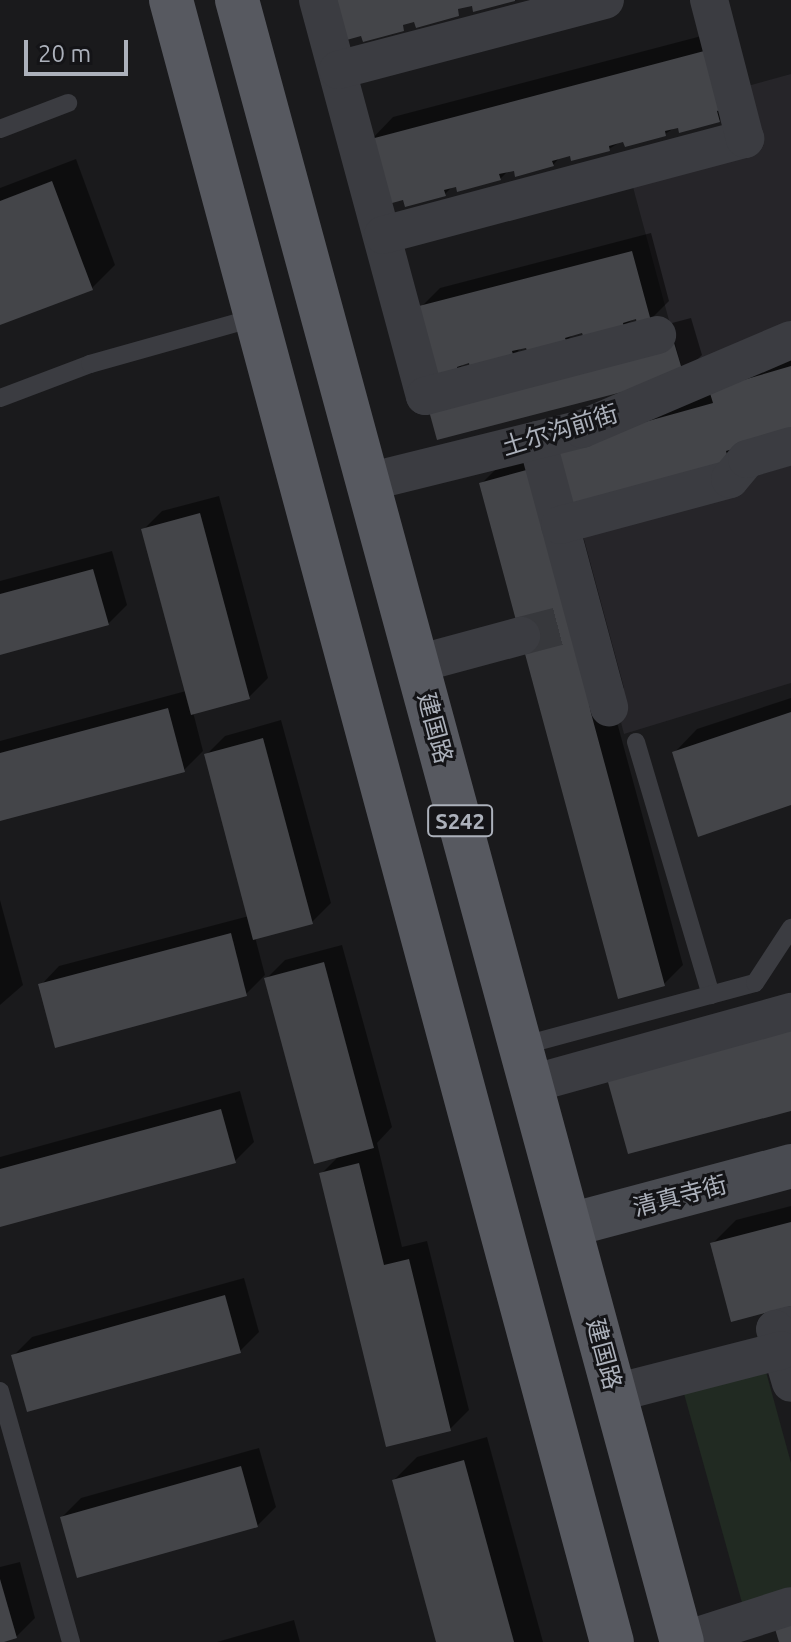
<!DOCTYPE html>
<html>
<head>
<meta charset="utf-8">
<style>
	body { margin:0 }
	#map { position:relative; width:791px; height:1642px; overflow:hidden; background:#1a1a1c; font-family:Ubuntu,"Noto Sans SC",sans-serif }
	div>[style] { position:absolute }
	.built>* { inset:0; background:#262529 }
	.green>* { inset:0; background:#212a22 }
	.shadow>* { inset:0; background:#0007 }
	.building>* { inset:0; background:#444549 }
	.street-tunnel>* { height:38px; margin-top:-19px; transform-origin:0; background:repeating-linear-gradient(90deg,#37383c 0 38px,transparent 0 57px) }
	.lane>* { height:18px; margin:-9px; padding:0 9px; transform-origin:9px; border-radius:9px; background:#3b3c41 }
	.street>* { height:38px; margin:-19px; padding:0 19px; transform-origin:19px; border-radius:19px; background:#3b3c41 }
	.secondary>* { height:44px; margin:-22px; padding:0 22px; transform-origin:22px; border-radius:22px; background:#494b51 }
	.primary>* { height:44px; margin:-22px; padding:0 22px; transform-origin:22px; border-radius:22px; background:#575960 }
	span { translate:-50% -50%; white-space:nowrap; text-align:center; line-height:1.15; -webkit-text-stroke:6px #141417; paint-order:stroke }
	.shield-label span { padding:2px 6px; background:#141417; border:2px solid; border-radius:6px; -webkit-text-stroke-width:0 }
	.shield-label { font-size:22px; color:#acb1bb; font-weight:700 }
	.street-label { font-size:24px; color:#acb1bb }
	.scale { position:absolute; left:24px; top:40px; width:104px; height:36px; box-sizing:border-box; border:4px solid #acb1bb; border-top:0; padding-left:10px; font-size:24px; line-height:28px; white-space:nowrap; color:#acb1bb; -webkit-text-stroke:6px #141417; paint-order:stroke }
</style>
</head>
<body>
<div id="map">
	<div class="built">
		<div style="clip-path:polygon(791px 74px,791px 328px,684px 376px,630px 176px,757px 141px,744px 87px)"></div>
		<div style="clip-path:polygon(791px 465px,791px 683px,624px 734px,572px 533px)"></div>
	</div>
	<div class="green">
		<div style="clip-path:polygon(765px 1368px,791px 1463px,791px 1597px,744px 1610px,683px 1390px)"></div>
	</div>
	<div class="shadow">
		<div style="clip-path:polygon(732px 28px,742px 97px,719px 121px,679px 125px,665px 134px,625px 139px,609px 149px,561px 156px,553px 165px,509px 170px,500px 179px,453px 186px,445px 194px,370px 141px,393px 117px)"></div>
		<div style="clip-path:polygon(76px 159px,115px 265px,92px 288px,0 318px,0 188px)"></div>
		<div style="clip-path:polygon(651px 233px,669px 301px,650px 320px,637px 317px,623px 326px,574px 333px,566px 342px,522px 347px,513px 356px,465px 362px,457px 371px,421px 307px,440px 288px)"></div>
		<div style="clip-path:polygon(691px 318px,702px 355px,683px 374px,447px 382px)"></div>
		<div style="clip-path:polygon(791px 351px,791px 430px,729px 463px,575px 506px,624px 688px,611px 700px,683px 965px,664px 984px,619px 996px,482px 483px,501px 464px)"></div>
		<div style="clip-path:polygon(219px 496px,268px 678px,249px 697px,193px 712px,203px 751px,184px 770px,0 819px,0 741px,186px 691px,143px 530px,162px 511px)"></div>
		<div style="clip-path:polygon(112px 551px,127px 605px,108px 624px,0 653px,0 581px)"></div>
		<div style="clip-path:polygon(791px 698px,791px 802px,674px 753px,697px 729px)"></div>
		<div style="clip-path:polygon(281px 720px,331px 903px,312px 922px,255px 937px,265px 975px,246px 994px,41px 985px,59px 966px,249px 916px,206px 755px,225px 736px)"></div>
		<div style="clip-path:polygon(0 900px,23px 985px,0 1005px)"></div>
		<div style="clip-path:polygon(342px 945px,392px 1127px,377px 1143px,402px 1247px,427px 1241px,469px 1410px,450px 1429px,321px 1174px,340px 1155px,266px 979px,285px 960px)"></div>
		<div style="clip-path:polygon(240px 1091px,254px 1142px,235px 1161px,0 1225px,0 1157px)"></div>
		<div style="clip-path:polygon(791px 1206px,791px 1304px,712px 1244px,736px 1220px)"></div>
		<div style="clip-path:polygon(244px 1278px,259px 1332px,240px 1351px,13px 1356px,32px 1337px)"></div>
		<div style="clip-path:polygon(487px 1437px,543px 1642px,438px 1642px,394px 1480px,417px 1457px)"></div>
		<div style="clip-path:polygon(259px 1448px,276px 1507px,257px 1526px,62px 1517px,81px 1498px)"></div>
		<div style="clip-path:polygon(20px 1562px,35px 1618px,16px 1637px,0 1641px,0 1567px)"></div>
		<div style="clip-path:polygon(294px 1620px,300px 1642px,217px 1642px)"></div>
	</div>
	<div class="building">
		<div style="clip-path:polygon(332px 0,515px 0,515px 1px,473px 12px,472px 6px,458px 9px,459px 16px,416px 28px,414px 22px,403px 25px,404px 31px,363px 42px,361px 36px,343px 41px)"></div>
		<div style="clip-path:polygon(708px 50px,724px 109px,717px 111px,720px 122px,679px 133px,678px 128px,665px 131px,666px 136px,625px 147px,623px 142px,609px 146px,610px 151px,571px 161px,570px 156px,552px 161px,554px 166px,515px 177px,514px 171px,499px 174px,501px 180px,457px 192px,456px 187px,444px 190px,446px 196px,405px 207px,403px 200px,385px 205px,367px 140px)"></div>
		<div style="clip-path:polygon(52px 181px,93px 290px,0 325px,0 201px)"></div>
		<div style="clip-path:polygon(632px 251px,651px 321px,637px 325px,636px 319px,623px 323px,624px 328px,584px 339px,582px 333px,565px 338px,567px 343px,528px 354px,526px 348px,512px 351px,514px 358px,470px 369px,469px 363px,457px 367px,458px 372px,438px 378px,419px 306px)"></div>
		<div style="clip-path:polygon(672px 336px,684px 376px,437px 440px,426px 400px)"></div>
		<div style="clip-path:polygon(791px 366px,791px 432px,726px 451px,730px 465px,562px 512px,544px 450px,713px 403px,709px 390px)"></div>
		<div style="clip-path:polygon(541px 466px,591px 713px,665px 986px,618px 999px,479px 483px)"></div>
		<div style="clip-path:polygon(200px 513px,250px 699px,191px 715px,141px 529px)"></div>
		<div style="clip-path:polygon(93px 569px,109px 625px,0 655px,0 594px)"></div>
		<div style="clip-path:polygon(168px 708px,185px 772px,0 821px,0 753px)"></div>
		<div style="clip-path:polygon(791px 712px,791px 805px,698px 837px,672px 752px)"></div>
		<div style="clip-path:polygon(263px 738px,313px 924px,253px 940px,204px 754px)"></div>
		<div style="clip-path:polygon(231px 933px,247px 996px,55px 1048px,38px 984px)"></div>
		<div style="clip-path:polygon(324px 962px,374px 1148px,314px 1164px,264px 978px)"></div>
		<div style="clip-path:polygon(791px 1027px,791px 1111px,628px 1154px,606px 1075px)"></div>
		<div style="clip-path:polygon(221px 1109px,236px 1163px,0 1227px,0 1169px)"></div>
		<div style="clip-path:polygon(359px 1163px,384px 1265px,409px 1259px,451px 1431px,386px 1447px,319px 1173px)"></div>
		<div style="clip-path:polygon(791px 1222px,791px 1306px,731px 1322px,710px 1243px)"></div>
		<div style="clip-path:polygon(225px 1295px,241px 1353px,27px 1412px,11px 1355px)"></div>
		<div style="clip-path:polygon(464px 1460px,514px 1642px,436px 1642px,392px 1480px)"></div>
		<div style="clip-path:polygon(241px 1466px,258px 1527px,77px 1578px,60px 1517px)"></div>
		<div style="clip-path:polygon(0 1579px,17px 1638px,4px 1642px,0 1642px)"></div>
		<div style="clip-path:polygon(791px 1610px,791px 1642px,779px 1642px,771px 1616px)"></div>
	</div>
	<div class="street-tunnel">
		<div style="left:521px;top:636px;width:63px;rotate:-14.7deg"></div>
	</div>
	<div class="lane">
		<div style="left:0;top:129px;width:73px;rotate:-20.9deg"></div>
		<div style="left:0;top:398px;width:96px;rotate:-20.7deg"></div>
		<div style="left:90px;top:364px;width:173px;rotate:-15.7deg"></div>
		<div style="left:636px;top:742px;width:264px;rotate:73.5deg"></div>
		<div style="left:521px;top:1046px;width:242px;rotate:-15.1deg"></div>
		<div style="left:755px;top:983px;width:66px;rotate:-56.8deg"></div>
		<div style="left:0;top:1391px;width:261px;rotate:74.2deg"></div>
	</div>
	<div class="street">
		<div style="left:318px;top:0;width:410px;rotate:74.9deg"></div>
		<div style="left:425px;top:396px;width:240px;rotate:-14.7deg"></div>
		<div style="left:338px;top:70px;width:276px;rotate:-14.7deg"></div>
		<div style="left:383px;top:235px;width:375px;rotate:-14.9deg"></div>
		<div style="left:745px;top:139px;width:144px;rotate:-104.5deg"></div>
		<div style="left:537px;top:440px;width:277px;rotate:74.9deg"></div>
		<div style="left:368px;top:482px;width:220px;rotate:-13.9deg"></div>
		<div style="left:582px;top:429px;width:227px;rotate:-23.1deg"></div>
		<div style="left:560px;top:525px;width:176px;rotate:-15.1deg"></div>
		<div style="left:730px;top:479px;width:26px;rotate:-50deg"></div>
		<div style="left:747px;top:459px;width:46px;rotate:-16.5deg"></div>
		<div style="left:417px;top:664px;width:108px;rotate:-15.1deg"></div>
		<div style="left:531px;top:1084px;width:270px;rotate:-15.5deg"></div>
		<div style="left:791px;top:1325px;width:16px;rotate:166deg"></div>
		<div style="left:775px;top:1329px;width:56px;rotate:73.5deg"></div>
		<div style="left:615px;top:1393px;width:172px;rotate:-14.4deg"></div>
		<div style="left:682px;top:1641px;width:114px;rotate:-17.8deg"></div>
	</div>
	<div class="secondary">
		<div style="left:570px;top:1225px;width:229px;rotate:-14.9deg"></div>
	</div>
	<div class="primary">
		<div style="left:171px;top:0;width:1700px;rotate:74.97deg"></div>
		<div style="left:237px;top:0;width:1701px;rotate:74.84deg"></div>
	</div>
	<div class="shield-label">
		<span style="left:460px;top:821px">S242</span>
	</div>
	<div class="street-label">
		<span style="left:560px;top:430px;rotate:-17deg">土尔沟前街</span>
		<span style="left:435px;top:728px;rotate:75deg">建国路</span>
		<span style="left:680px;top:1196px;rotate:-15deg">清真寺街</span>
		<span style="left:604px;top:1354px;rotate:75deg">建国路</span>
	</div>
	<div class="scale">20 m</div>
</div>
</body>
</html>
